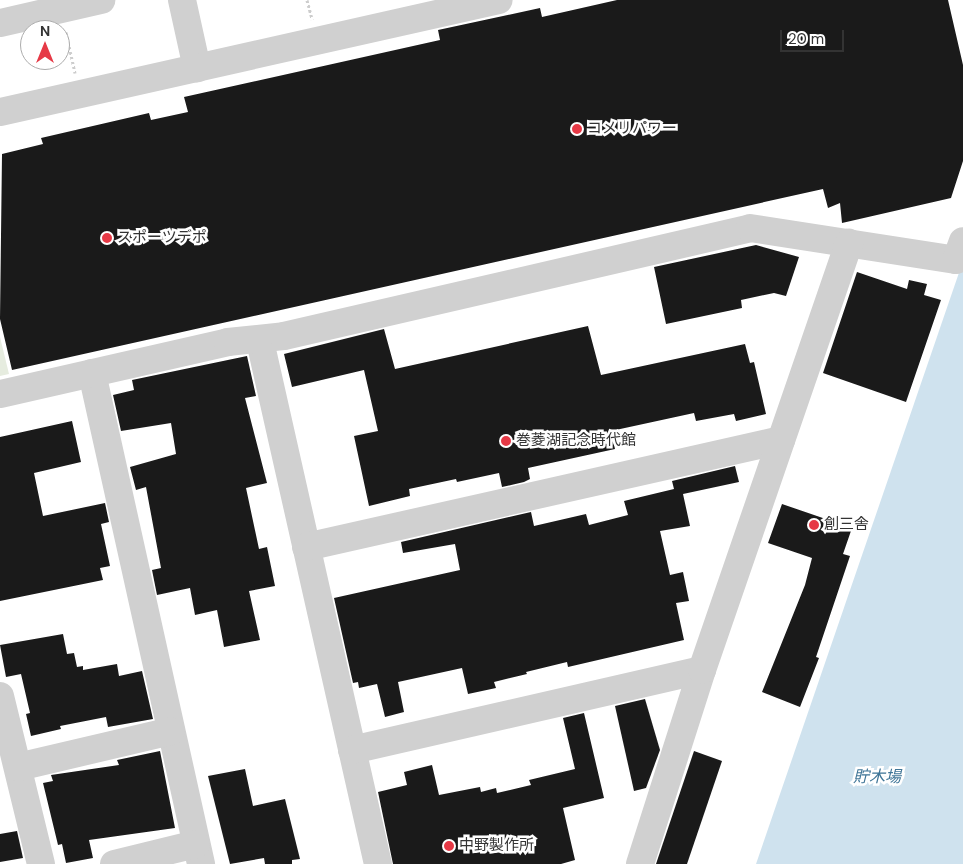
<!DOCTYPE html>
<html>
<head>
<meta charset="utf-8">
<style>
	body { margin:0 }
	#map { position:relative; width:963px; height:864px; overflow:hidden; background:#fff; font-family:"DM Sans","Noto Sans JP",sans-serif }
	div>[style] { position:absolute }
	.green>* { inset:0; background:#e6ecdf }
	.water>* { inset:0; background:#cfe2ee }
	.building>* { inset:0; background:#1a1a1a }
	.path>* { height:3px; margin-top:-1.5px; transform-origin:0; background:repeating-linear-gradient(90deg,#cdcdcd 0 2.5px,transparent 0 5px) }
	.minor>* { height:28px; margin:-14px; padding:0 14px; transform-origin:14px; border-radius:14px; background:#d0d0d0 }
	.dots>* { width:14px; height:14px; translate:-50% -50%; box-sizing:border-box; border:2px solid #fff; border-radius:50% }
	span { translate:-50% -50%; white-space:nowrap; text-align:center; line-height:1.15; -webkit-text-stroke:5px #fff; paint-order:stroke }
	.poi-label { font-size:15px; color:#333 }
	.left { translate:0 -50%; text-align:left }
	.water-label { font-size:16px; color:#3f7597; font-style:italic }
	.north { position:absolute; left:20px; top:20px; width:50px; height:50px; box-sizing:border-box; background:#fff; border:1px solid #adadad; border-radius:50%; rotate:0deg; font-size:14px; font-weight:700; line-height:20px; text-align:center; color:#333 }
	.north::after { content:''; display:block; margin:auto; width:18px; height:22px; background:#e63946; clip-path:polygon(50% 0,100% 100%,50% 72%,0 100%) }
	.scale { position:absolute; left:780px; top:30px; width:64px; height:22px; box-sizing:border-box; border:2px solid #333; border-top:0; padding-left:6px; font-size:15px; line-height:18px; white-space:nowrap; color:#333; -webkit-text-stroke:4px #fff; paint-order:stroke }
</style>
</head>
<body>
<div id="map">
	<div class="green">
		<div style="clip-path:polygon(0 337px,9px 374px,0 376px)"></div>
	</div>
	<div class="water">
		<div style="clip-path:polygon(963px 261px,963px 864px,756px 864px)"></div>
	</div>
	<div class="building">
		<div style="clip-path:polygon(617px 0,948px 0,963px 65px,963px 161px,951px 198px,842px 223px,840px 203px,828px 208px,823px 189px,12px 370px,0 319px,2px 154px,43px 144px,41px 138px,149px 113px,151px 120px,188px 112px,184px 97px,440px 40px,438px 30px,540px 8px,542px 17px)"></div>
		<div style="clip-path:polygon(756px 245px,799px 257px,786px 296px,774px 293px,741px 300px,742px 308px,666px 324px,654px 267px)"></div>
		<div style="clip-path:polygon(857px 272px,907px 289px,909px 280px,927px 284px,924px 295px,941px 300px,906px 402px,823px 373px)"></div>
		<div style="clip-path:polygon(588px 326px,601px 375px,745px 344px,750px 363px,754px 362px,766px 414px,736px 421px,734px 414px,696px 421px,694px 413px,611px 431px,615px 449px,528px 468px,530px 479px,524px 482px,502px 487px,499px 473px,457px 482px,456px 479px,409px 489px,410px 496px,369px 506px,354px 436px,378px 431px,364px 370px,292px 387px,284px 354px,384px 329px,395px 369px)"></div>
		<div style="clip-path:polygon(247px 356px,256px 396px,245px 398px,267px 483px,246px 488px,259px 549px,267px 547px,275px 586px,249px 591px,260px 640px,224px 647px,217px 610px,195px 615px,190px 588px,157px 595px,152px 570px,161px 568px,146px 487px,136px 490px,130px 467px,176px 454px,171px 423px,121px 431px,113px 395px,134px 390px,132px 380px)"></div>
		<div style="clip-path:polygon(72px 421px,81px 462px,34px 473px,43px 516px,105px 503px,109px 522px,101px 524px,110px 566px,100px 568px,103px 580px,0 601px,0 437px)"></div>
		<div style="clip-path:polygon(735px 466px,739px 482px,683px 494px,690px 526px,660px 531px,670px 575px,683px 572px,689px 601px,676px 603px,684px 640px,568px 667px,567px 662px,526px 672px,527px 674px,494px 682px,496px 688px,468px 694px,462px 668px,398px 682px,404px 712px,385px 717px,377px 684px,359px 688px,358px 682px,353px 683px,334px 598px,460px 570px,455px 544px,403px 553px,401px 542px,531px 512px,534px 526px,586px 514px,589px 525px,628px 515px,624px 501px,674px 489px,672px 481px)"></div>
		<div style="clip-path:polygon(782px 504px,852px 528px,843px 554px,850px 556px,816px 657px,819px 658px,800px 707px,762px 692px,805px 585px,812px 558px,768px 543px)"></div>
		<div style="clip-path:polygon(63px 634px,67px 654px,74px 653px,77px 667px,83px 666px,83px 670px,117px 664px,119px 676px,142px 671px,153px 719px,108px 727px,106px 717px,60px 726px,61px 729px,31px 736px,26px 714px,30px 713px,21px 674px,6px 677px,0 645px)"></div>
		<div style="clip-path:polygon(645px 699px,660px 750px,646px 788px,634px 791px,615px 706px)"></div>
		<div style="clip-path:polygon(584px 713px,604px 798px,563px 808px,575px 860px,561px 864px,393px 864px,378px 792px,407px 785px,404px 772px,432px 765px,439px 795px,480px 787px,481px 792px,496px 788px,497px 793px,531px 785px,529px 780px,575px 769px,563px 718px)"></div>
		<div style="clip-path:polygon(160px 751px,175px 828px,89px 840px,93px 858px,66px 863px,62px 844px,58px 845px,43px 783px,53px 781px,51px 775px,119px 765px,117px 760px)"></div>
		<div style="clip-path:polygon(694px 751px,722px 761px,687px 864px,656px 864px)"></div>
		<div style="clip-path:polygon(245px 769px,253px 806px,285px 799px,300px 859px,292px 860px,292px 864px,265px 864px,264px 858px,230px 864px,208px 776px)"></div>
		<div style="clip-path:polygon(17px 831px,23px 858px,0 862px,0 834px)"></div>
	</div>
	<div class="path">
		<div style="left:307px;top:0;width:20px;rotate:75deg"></div>
		<div style="left:66px;top:32px;width:42px;rotate:77.6deg"></div>
	</div>
	<div class="minor">
		<div style="left:182px;top:0;width:70px;rotate:77.6deg"></div>
		<div style="left:0;top:23px;width:104px;rotate:-12.8deg"></div>
		<div style="left:0;top:112px;width:511px;rotate:-12.65deg"></div>
		<div style="left:260px;top:341px;width:536px;rotate:77.29deg"></div>
		<div style="left:92px;top:373px;width:503px;rotate:77.48deg"></div>
		<div style="left:0;top:394px;width:234px;rotate:-12.8deg"></div>
		<div style="left:228px;top:342px;width:56px;rotate:-6.1deg"></div>
		<div style="left:284px;top:336px;width:478px;rotate:-13deg"></div>
		<div style="left:750px;top:228px;width:208px;rotate:8.8deg"></div>
		<div style="left:956px;top:260px;width:20px;rotate:-70deg"></div>
		<div style="left:306px;top:547px;width:487px;rotate:-12.7deg"></div>
		<div style="left:0;top:696px;width:173px;rotate:76.3deg"></div>
		<div style="left:352px;top:750px;width:359px;rotate:-12.9deg"></div>
		<div style="left:18px;top:767px;width:157px;rotate:-13.2deg"></div>
		<div style="left:114px;top:864px;width:84px;rotate:-13.7deg"></div>
		<div style="left:640px;top:864px;width:204px;rotate:-72.3deg"></div>
		<div style="left:702px;top:670px;width:452px;rotate:-71deg"></div>
	</div>
	<div class="dots">
		<div style="left:577px;top:129px;background:#e63946"></div>
		<div style="left:107px;top:238px;background:#e63946"></div>
		<div style="left:506px;top:441px;background:#e63946"></div>
		<div style="left:814px;top:525px;background:#e63946"></div>
		<div style="left:449px;top:846px;background:#e63946"></div>
	</div>
	<div class="poi-label">
		<span class="left" style="left:587px;top:129px">コメリパワー</span>
		<span class="left" style="left:117px;top:238px">スポーツデポ</span>
		<span class="left" style="left:516px;top:441px">巻菱湖記念時代館</span>
		<span class="left" style="left:824px;top:525px">創三舎</span>
		<span class="left" style="left:459px;top:846px">中野製作所</span>
	</div>
	<div class="water-label">
		<span style="left:877px;top:777px">貯木場</span>
	</div>
	<div class="north">N</div>
	<div class="scale">20 m</div>
</div>
</body>
</html>
